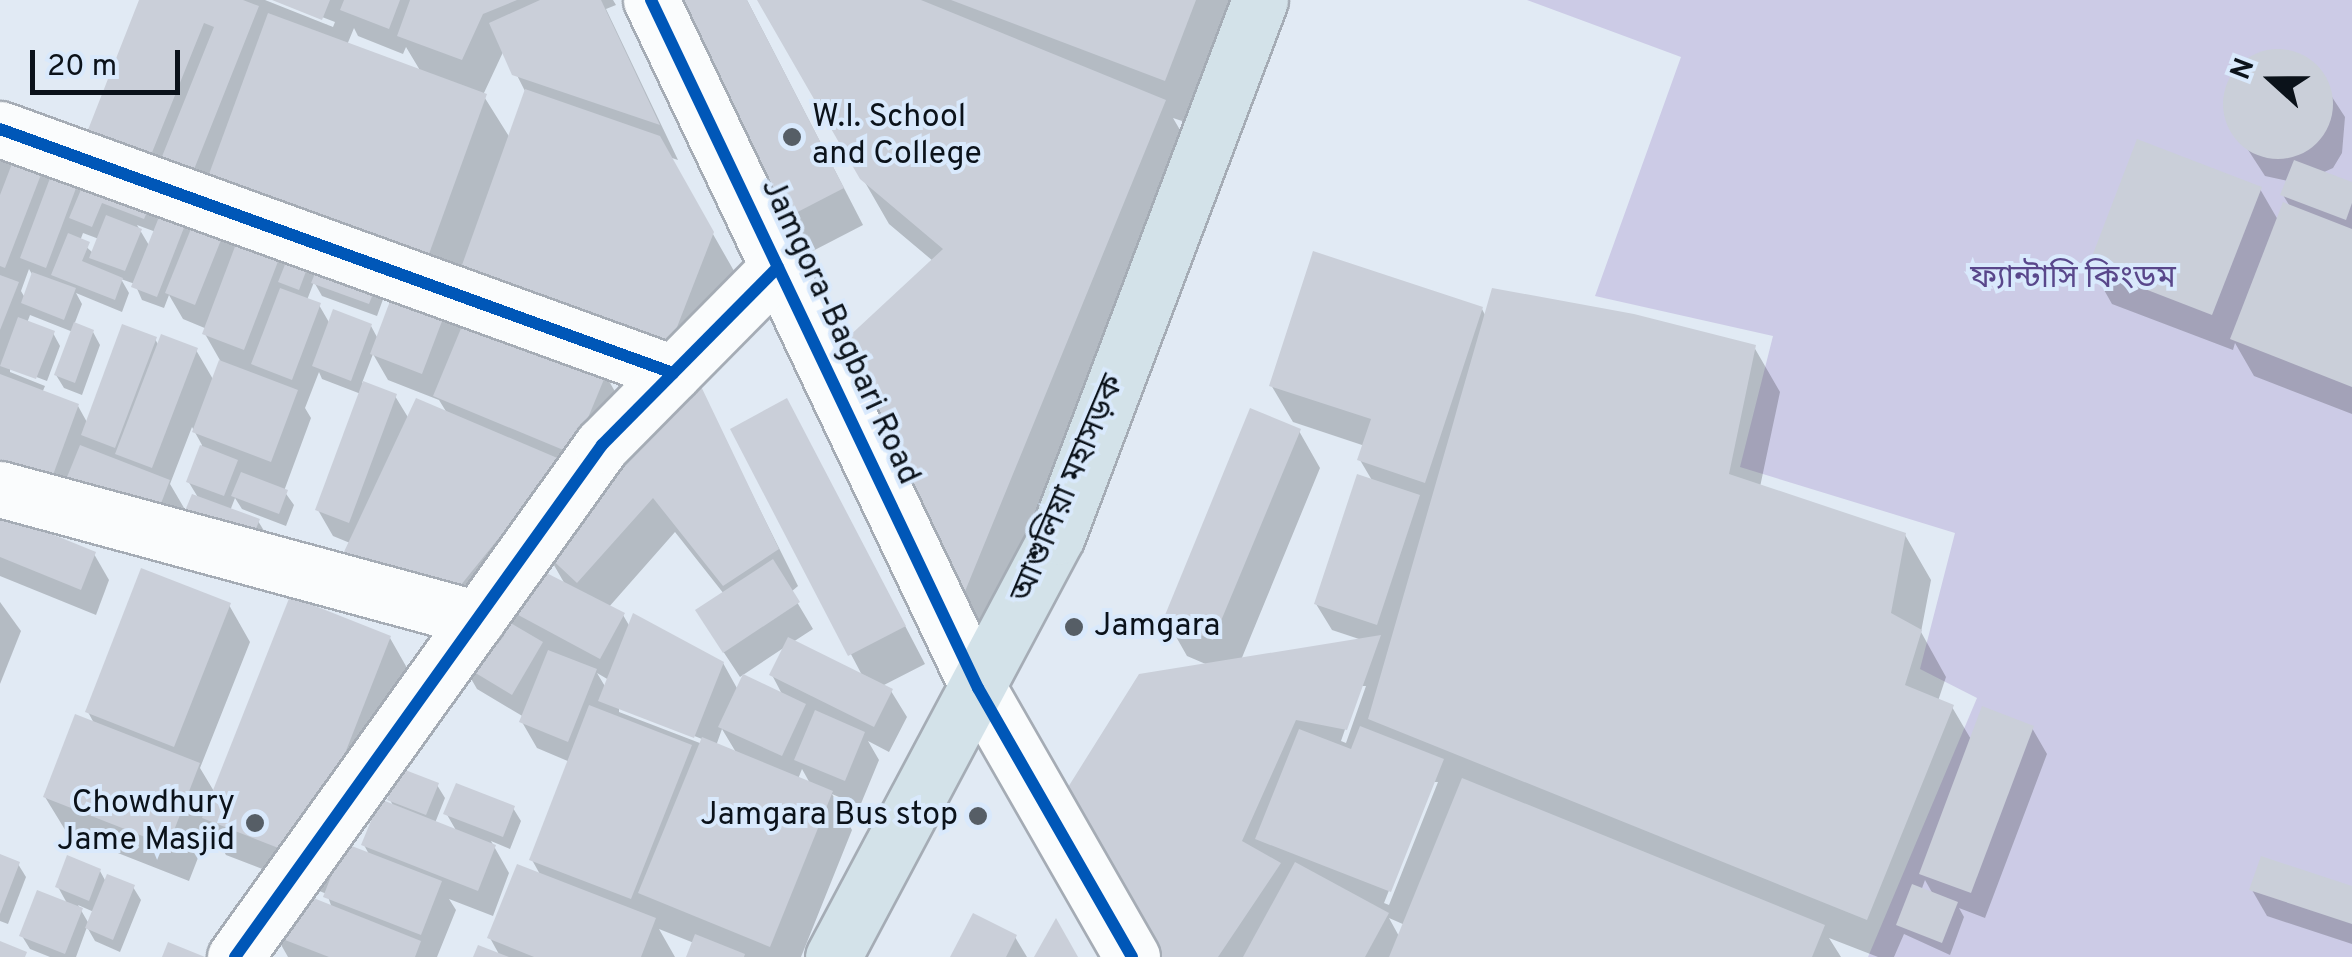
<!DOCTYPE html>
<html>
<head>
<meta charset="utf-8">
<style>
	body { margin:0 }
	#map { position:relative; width:2352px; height:957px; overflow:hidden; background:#e1eaf4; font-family:Overpass,"Noto Sans Bengali",sans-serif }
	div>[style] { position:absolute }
	.green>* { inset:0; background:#cccbe6 }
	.shadow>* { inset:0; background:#0003 }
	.building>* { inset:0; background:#cacfd9 }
	.round { border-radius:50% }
	.roads { filter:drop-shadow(2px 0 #a5acb5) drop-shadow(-2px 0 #a5acb5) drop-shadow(0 2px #a5acb5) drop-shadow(0 -2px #a5acb5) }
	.street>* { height:55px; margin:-27.5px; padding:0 27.5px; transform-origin:27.5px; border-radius:27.5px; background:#fafcfd }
	.highway>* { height:55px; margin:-27.5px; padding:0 27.5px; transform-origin:27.5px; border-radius:27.5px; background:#d3e2e9 }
	.cycleway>* { height:12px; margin:-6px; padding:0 6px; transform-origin:6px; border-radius:6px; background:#0057b8 }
	.dots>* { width:28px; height:28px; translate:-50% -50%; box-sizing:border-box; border:5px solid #d9e9fc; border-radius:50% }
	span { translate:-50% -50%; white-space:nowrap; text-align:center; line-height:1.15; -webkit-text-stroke:8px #d9e9fc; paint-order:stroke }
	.poi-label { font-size:32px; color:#0b121a }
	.left { translate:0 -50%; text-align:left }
	.right { translate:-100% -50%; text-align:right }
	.park-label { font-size:32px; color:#59478b }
	.street-label { font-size:32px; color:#0b121a }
	.north { position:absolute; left:2222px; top:30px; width:100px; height:100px; -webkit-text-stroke:8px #d9e9fc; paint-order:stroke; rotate:291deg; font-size:28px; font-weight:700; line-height:40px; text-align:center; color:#0b121a }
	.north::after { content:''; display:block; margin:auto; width:35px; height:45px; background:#0b121a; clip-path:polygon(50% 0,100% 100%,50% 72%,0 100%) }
	.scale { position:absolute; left:30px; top:50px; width:150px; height:45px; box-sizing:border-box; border:5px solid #0b121a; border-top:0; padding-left:12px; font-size:30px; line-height:35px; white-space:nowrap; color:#0b121a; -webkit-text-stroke:8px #d9e9fc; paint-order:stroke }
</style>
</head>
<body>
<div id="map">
	<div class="green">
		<div style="clip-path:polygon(1527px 0,2352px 0,2352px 957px,1868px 957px,1977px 698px,1920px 669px,1955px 533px,1740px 467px,1773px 336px,1595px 296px,1681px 57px)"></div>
	</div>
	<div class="shadow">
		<div style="clip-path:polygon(evenodd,142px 0,265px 0,333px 27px,335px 22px,278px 0,613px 0,616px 5px,606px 9px,678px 160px,669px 157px,738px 278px,697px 384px,798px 586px,791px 592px,813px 629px,793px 642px,863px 677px,733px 430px,807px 438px,925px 664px,882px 686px,891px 691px,907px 717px,889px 752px,868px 741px,879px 760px,860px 806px,832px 794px,852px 830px,801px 957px,688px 957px,694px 943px,659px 929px,675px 957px,476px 957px,500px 956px,490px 938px,541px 876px,532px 860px,570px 762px,537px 748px,522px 722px,524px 717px,477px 689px,462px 663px,350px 543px,333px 536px,318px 510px,361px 394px,322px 379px,319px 372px,305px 408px,311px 418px,284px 491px,294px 505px,286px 526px,242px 509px,235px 498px,230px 511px,258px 521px,266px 534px,0 505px,0 144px,82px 169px,142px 0,354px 28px,358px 36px,403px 54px,406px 47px,421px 72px,347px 45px,354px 28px,142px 0,504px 50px,526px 93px,510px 138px,483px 95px,504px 50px,142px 0,137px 225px,156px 232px,150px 247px,137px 225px,142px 0,83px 233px,99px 239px,93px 253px,80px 241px,83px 233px,142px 0,293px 250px,287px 265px,280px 253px,293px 250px,142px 0,29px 269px,33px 276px,25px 298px,21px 291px,29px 269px,142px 0,121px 279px,135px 284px,142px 300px,164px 308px,169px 295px,183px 319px,207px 329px,205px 334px,221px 362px,214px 381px,196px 350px,159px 346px,155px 339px,88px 424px,78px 406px,42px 393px,45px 386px,10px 372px,10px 367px,47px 381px,60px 346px,53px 333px,27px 323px,30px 315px,73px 332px,56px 375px,64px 388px,82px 395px,100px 345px,93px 332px,74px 325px,82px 304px,76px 293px,122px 312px,129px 293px,121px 279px,142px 0,314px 282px,322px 296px,377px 316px,386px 291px,398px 289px,378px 339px,371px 326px,330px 324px,319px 305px,307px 300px,314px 282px,142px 0,451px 307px,469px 317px,464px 329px,451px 307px,142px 0,373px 354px,388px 380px,439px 400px,447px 413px,409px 419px,395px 396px,362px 383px,373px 354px,142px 0,605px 374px,685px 399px,547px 553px,566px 586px,527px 565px,626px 411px,605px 374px,142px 0,192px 427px,202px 445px,188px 481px,199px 499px,187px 513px,170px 484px,192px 427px,142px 0,675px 532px,724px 594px,713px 636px,740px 677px,785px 647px,772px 675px,783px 696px,738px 690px,723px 663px,630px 627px,623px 615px,608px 608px,675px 532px,142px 0,498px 601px,513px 627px,489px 613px,498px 601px,142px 0,597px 673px,609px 680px,606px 688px,597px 673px,142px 0,619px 706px,707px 741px,705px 745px,619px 712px,619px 706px,142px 0,722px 729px,737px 754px,716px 746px,722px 729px,142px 0,802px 769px,811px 785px,798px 779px,802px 769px)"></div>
		<div style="clip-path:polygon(677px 0,747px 0,863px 225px,807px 254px)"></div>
		<div style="clip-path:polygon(760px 0,1238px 0,1191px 124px,1173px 118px,1190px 147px,986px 647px,962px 605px,933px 261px,889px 224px)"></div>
		<div style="clip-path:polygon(2273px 51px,2308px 60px,2345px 117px,2342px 153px,2333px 168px,2322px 173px,2352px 185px,2352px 414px,2254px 376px,2235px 343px,2233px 350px,2112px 304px,2091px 267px,2260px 189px,2278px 220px,2291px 208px,2283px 195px,2288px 181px,2265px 176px,2228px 119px,2230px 82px,2255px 56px)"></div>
		<div style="clip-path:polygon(evenodd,1482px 309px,1486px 317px,1754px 347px,1780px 392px,1760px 487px,1905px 535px,1931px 580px,1921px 632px,1946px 677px,1938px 701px,1952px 707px,1972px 741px,2032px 728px,2047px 754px,1985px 918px,1959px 908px,1964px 917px,1950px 955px,1904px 934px,1894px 957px,1878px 957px,1829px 938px,1841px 957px,1156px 957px,1208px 665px,1187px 656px,1166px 619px,1299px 431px,1320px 468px,1241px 660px,1362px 640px,1332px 630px,1316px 604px,1373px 482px,1360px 460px,1365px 446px,1293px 422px,1271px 385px,1482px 309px,1360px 686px,1366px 686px,1346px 743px,1341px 741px,1360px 686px,1482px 309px,1432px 782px,1438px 782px,1389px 905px,1384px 903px,1432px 782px,1482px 309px,1925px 880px,1934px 896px,1921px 891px,1925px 880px,1482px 309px,1389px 918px,1405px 925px,1400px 938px,1389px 918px)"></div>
		<div style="clip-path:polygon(0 515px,94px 554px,109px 580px,96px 615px,0 576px)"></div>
		<div style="clip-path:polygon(0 602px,21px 631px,0 684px)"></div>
		<div style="clip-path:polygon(229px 605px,250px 642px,200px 768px,215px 793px,390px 638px,411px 675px,344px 846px,370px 856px,364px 845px,394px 807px,390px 800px,437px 785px,445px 798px,435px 823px,457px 832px,446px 813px,513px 808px,521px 821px,510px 849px,491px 841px,509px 873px,493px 916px,449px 899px,456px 910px,437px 957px,288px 957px,275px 934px,332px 908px,327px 894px,226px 855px,210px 827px,189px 881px,67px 833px,45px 797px,95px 725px,88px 712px)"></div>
		<div style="clip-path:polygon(0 857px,18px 864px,26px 877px,8px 924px,0 921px)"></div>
		<div style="clip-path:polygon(evenodd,100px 871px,106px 882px,133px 887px,141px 900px,120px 952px,95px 941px,87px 927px,76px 957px,50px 957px,30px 949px,22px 936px,68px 905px,58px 887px,100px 871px,78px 905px,94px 912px,89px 924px,78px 905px)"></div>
		<div style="clip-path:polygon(2352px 889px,2352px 944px,2267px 916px,2252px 890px)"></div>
		<div style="clip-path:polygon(1015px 937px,1027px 957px,953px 957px)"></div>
	</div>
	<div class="building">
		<div style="clip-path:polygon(139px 0,243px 0,259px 6px,189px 182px,157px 169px,214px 27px,204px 23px,147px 165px,84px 140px)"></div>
		<div style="clip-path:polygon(272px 0,330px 0,322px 20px)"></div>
		<div style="clip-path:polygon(344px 0,400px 0,389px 29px,340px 10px)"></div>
		<div style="clip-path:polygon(410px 0,517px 0,483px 14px,462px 60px,397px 36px)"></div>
		<div style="clip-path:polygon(540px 0,601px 0,660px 125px,512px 75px,489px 23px)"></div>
		<div style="clip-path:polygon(674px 0,747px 0,844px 188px,784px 219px)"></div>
		<div style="clip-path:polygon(757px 0,921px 0,1166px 100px,959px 606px,831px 353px,943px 249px,860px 179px)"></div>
		<div style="clip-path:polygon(951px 0,1196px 0,1165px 81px)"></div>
		<div style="clip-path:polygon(268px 13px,487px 94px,425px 265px,205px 185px)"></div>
		<div class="round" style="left:2223px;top:49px;width:110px;height:110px"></div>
		<div style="clip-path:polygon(525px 89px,660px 136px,714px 232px,665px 358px,457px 279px)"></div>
		<div style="clip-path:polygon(2137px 139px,2262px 187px,2212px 315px,2088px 267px)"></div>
		<div style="clip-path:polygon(18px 148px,47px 159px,5px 268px,0 266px,0 195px)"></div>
		<div style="clip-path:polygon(58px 157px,84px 167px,46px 268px,20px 258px)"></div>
		<div style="clip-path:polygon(2294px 160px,2352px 182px,2352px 203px,2346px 220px,2280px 195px)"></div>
		<div style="clip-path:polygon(88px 173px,155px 194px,144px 219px,102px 203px,92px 227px,69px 218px)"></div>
		<div style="clip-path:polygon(167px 197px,192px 207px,157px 297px,131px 287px)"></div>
		<div style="clip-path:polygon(2283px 202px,2352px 229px,2352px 387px,2230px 339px)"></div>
		<div style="clip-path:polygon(199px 209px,229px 220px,195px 305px,165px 293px)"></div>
		<div style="clip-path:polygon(106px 215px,142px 229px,125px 271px,89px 258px)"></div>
		<div style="clip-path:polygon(68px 233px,90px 242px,82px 261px,123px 278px,115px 300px,51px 275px)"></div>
		<div style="clip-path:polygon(239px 236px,282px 251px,244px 350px,202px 334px)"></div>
		<div style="clip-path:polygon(294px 242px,314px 250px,299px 290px,278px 282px)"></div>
		<div style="clip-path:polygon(1313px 251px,1483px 307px,1425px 483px,1357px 460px,1371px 419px,1269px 386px)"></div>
		<div style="clip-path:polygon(323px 254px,380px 276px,369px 304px,311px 283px)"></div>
		<div style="clip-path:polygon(32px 272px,76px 288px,64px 320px,21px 303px)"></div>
		<div style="clip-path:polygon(0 275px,19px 282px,0 330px)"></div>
		<div style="clip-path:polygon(398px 280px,450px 300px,422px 374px,370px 354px)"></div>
		<div style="clip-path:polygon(280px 288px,321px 303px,292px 380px,251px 364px)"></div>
		<div style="clip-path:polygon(1492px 288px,1634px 314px,1756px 345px,1729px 474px,1906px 533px,1891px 613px,1922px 630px,1905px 685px,1954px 705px,1867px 920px,1368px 719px)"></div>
		<div style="clip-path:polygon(333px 309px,372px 324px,351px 381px,312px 366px)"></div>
		<div style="clip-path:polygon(467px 314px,607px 372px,573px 454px,433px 396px)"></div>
		<div style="clip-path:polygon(18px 317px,55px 331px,36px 379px,0 366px)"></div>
		<div style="clip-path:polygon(74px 322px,94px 330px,75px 383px,54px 375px)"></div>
		<div style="clip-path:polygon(122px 324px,157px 337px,115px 448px,81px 435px)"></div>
		<div style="clip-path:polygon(161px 334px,198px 348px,152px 468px,115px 454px)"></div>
		<div style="clip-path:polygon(219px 360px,298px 390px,271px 462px,192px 432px)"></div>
		<div style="clip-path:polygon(0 374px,79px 404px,46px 494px,0 477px)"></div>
		<div style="clip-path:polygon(698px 380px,779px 549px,723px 586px,653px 498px,577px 583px,544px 552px)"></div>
		<div style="clip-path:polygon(363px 381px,397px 394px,349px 523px,315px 510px)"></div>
		<div style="clip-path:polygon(416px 398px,562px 460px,452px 596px,343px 554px)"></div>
		<div style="clip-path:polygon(787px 398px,906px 626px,848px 656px,730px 429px)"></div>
		<div style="clip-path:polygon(1250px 408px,1301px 429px,1213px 640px,1163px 620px)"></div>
		<div style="clip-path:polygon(80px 445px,170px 480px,152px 527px,61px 492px)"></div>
		<div style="clip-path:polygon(200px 445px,238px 460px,224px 496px,186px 482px)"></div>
		<div style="clip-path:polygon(241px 472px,288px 490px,279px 514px,231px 496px)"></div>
		<div style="clip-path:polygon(1357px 474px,1420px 495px,1377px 625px,1314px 604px)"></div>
		<div style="clip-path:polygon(192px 494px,260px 519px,250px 543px,182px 518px)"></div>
		<div style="clip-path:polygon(0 513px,96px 552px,81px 590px,0 557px)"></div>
		<div style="clip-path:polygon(773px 559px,800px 602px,723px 653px,695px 610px)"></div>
		<div style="clip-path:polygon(525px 562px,625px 613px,600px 659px,496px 603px)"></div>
		<div style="clip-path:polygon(141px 568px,231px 603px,174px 747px,85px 712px)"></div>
		<div style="clip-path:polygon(290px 596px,391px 636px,304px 858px,202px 818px)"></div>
		<div style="clip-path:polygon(490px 611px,543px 642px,512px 695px,459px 663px)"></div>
		<div style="clip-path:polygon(633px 613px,724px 662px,694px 738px,598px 701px)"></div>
		<div style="clip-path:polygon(1381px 635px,1347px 730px,1296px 720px,1242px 841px,1281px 863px,1218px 957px,1154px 957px,1060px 800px,1139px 674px)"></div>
		<div style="clip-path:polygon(788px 637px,893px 689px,874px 727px,769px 675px)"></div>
		<div style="clip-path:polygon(548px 650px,597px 669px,568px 742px,519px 722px)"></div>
		<div style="clip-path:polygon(743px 674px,806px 704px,782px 756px,718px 727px)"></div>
		<div style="clip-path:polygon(589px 705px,692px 745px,631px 899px,529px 860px)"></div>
		<div style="clip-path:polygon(1982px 706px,2034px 726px,1971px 893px,1919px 874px)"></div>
		<div style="clip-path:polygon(815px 710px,865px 732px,845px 781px,794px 760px)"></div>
		<div style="clip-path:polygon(75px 714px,200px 763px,168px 846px,43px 797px)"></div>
		<div style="clip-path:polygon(1360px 726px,1444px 759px,1391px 892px,1255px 839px,1299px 729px,1351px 749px)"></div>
		<div style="clip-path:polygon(702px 737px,833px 791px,770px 947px,638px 893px)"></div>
		<div style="clip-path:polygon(400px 768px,439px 783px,426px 815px,387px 800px)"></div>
		<div style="clip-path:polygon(1462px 778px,1825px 925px,1812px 957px,1389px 957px)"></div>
		<div style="clip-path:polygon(456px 783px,515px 806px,503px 837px,443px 814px)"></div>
		<div style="clip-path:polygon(380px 799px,496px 845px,478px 891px,361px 845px)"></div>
		<div style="clip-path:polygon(344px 843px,442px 881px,421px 935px,323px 897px)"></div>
		<div style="clip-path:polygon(0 854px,20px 862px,0 914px)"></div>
		<div style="clip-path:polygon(67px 855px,101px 869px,89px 901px,55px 887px)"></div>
		<div style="clip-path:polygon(2261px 856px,2352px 886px,2352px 924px,2249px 890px)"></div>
		<div style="clip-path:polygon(1295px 862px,1389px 913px,1365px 957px,1243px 957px)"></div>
		<div style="clip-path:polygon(517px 864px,656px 918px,641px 957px,534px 957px,487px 938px)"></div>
		<div style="clip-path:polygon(107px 874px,135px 885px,113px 940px,85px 928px)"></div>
		<div style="clip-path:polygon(1912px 884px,1958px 902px,1942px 943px,1896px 925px)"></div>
		<div style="clip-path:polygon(291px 889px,421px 941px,415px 957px,329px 957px,272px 935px)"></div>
		<div style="clip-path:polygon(37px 890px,83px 908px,65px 954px,19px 936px)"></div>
		<div style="clip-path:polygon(973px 913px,1017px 935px,1006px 957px,950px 957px)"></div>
		<div style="clip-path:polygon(1056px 918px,1078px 957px,1034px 957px)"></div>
		<div style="clip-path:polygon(695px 934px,745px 954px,744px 957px,686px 957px)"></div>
		<div style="clip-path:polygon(0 941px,27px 952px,25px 957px,0 957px)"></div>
		<div style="clip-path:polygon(168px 942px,205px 957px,162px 957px)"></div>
		<div style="clip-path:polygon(478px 945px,509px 957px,473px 957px)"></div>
	</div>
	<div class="roads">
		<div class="street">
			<div style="left:651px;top:0;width:762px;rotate:64.58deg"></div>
			<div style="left:978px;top:688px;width:310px;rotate:60.2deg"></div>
			<div style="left:0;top:129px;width:716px;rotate:19.93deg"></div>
			<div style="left:0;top:489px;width:495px;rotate:15.2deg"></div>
			<div style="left:235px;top:957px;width:630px;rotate:-54.37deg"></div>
			<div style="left:602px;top:445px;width:250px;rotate:-45.3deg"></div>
		</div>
		<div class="highway">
			<div style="left:833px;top:957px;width:477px;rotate:-62deg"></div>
			<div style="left:1057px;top:536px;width:573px;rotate:-69.26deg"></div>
		</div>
	</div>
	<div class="cycleway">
		<div style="left:651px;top:0;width:762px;rotate:64.58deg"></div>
		<div style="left:978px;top:688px;width:310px;rotate:60.2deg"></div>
		<div style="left:0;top:129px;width:716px;rotate:19.93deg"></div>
		<div style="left:235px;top:957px;width:630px;rotate:-54.37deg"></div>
		<div style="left:602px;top:445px;width:250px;rotate:-45.3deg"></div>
	</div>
	<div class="dots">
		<div style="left:792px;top:137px;background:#565e66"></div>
		<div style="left:1074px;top:627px;background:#565e66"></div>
		<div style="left:978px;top:816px;background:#565e66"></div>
		<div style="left:255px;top:823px;background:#565e66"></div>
	</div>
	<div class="poi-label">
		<span class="left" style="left:812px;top:137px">W.I. School<br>and College</span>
		<span class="left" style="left:1094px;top:627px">Jamgara</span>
		<span class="right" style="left:235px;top:823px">Chowdhury<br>Jame Masjid</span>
		<span class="right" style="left:958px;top:816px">Jamgara Bus stop</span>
	</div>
	<div class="park-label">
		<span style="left:2073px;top:279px">ফ্যান্টাসি কিংডম</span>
	</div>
	<div class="street-label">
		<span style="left:839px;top:332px;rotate:65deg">Jamgora-Bagbari Road</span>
		<span style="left:1069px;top:489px;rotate:-67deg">আশুলিয়া মহাসড়ক</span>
	</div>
	<div class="north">N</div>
	<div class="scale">20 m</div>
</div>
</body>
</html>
